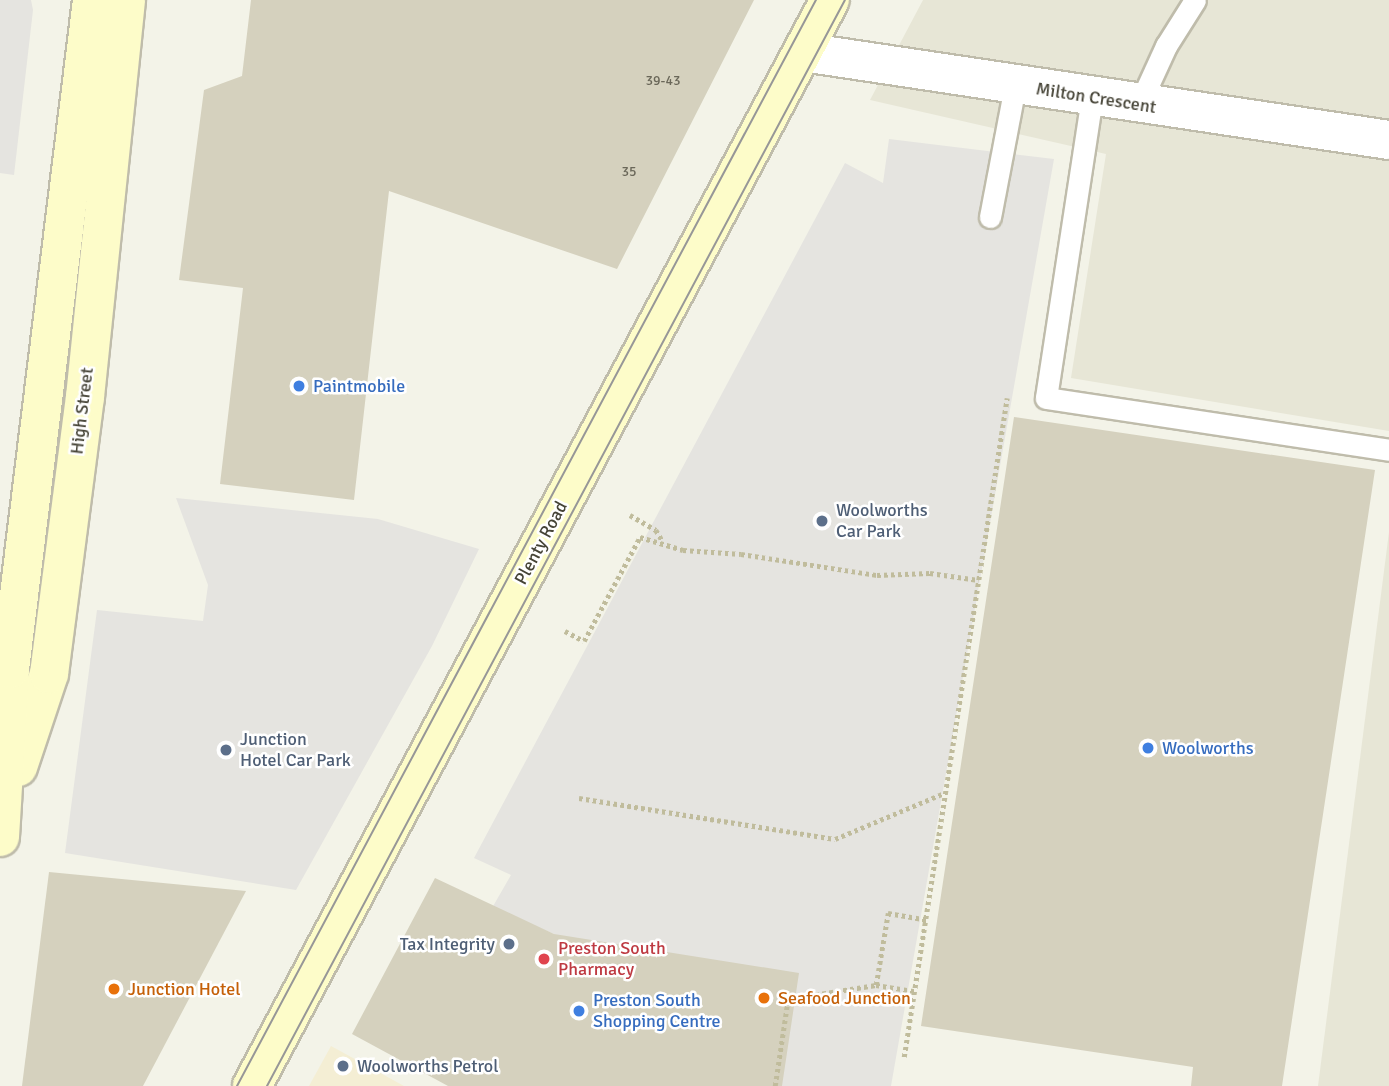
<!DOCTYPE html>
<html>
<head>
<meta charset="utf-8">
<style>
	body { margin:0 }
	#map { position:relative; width:1389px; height:1086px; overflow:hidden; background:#f3f3e8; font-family:Signika,sans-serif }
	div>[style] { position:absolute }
	.residential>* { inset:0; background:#e7e6d6 }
	.commercial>* { inset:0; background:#f4eed4 }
	.parking>* { inset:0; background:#e5e4e0 }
	.building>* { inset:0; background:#d5d1be }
	.path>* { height:4.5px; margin-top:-2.25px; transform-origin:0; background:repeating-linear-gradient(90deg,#c0bc9c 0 3.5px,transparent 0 7px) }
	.roads { filter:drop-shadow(2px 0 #bfbcab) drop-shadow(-2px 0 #bfbcab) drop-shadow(0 2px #bfbcab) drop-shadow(0 -2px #bfbcab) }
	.lane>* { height:21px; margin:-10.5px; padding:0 10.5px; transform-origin:10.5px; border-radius:10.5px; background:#fff }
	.street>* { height:38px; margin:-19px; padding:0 19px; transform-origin:19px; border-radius:19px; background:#fff }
	.secondary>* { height:38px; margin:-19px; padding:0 19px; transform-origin:19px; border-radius:19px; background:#fdfcc9 }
	.tram>* { height:2px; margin:-1px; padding:0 1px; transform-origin:1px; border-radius:1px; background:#979797 }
	.dots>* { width:19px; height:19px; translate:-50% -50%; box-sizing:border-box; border:4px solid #fff; border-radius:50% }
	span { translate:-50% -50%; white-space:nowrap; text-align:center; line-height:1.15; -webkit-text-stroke:5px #fff; paint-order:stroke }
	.number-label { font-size:14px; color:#6a6759 }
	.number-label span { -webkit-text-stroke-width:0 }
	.street-label { font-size:18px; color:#464437 }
	.shop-label { font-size:18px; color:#366cbe }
	.left { translate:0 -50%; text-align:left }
	.service-label { font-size:18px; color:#4e5e75 }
	.right { translate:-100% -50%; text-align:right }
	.health-label { font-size:18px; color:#be3a42 }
	.food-label { font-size:18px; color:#c56008 }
</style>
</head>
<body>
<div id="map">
	<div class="residential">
		<div style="clip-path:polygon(923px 0,1389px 0,1389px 431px,1071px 378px,1106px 154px,870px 100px)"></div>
		<div style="clip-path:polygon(1389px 532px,1389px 1086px,1318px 1086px)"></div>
	</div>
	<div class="commercial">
		<div style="clip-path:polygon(331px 1046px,404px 1086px,309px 1086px)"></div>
	</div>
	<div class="parking">
		<div style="clip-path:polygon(0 0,31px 0,33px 10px,14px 175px,0 173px)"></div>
		<div style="clip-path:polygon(889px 139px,1054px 159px,891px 1086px,782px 1086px,554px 934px,492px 908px,511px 875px,474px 858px,845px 163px,883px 183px)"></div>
		<div style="clip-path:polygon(176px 498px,378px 519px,479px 549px,432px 646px,296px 890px,65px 853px,97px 610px,203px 621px,208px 585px)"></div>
	</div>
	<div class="building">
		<div style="clip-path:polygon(251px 0,754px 0,617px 269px,389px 191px,354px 500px,220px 484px,243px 288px,179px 280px,204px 90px,242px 76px)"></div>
		<div style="clip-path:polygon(1014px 417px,1375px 470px,1282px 1086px,1191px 1086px,1193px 1067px,921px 1026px)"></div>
		<div style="clip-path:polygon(49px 872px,246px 891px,143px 1086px,22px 1086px)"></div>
		<div style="clip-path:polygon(435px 878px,554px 934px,799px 973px,782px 1086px,448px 1086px,352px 1034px)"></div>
	</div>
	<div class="path">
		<div style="left:630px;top:515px;width:30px;rotate:30deg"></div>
		<div style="left:656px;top:530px;width:12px;rotate:59deg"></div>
		<div style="left:565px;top:631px;width:21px;rotate:28deg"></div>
		<div style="left:584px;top:641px;width:118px;rotate:-61.7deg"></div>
		<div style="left:640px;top:537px;width:45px;rotate:16.8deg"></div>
		<div style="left:683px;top:550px;width:58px;rotate:3.9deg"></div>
		<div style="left:741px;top:554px;width:138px;rotate:8.8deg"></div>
		<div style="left:877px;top:575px;width:53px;rotate:-2.2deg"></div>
		<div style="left:930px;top:573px;width:49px;rotate:8.1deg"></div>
		<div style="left:579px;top:798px;width:259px;rotate:9.1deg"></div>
		<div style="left:835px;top:839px;width:116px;rotate:-22.8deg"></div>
		<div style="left:876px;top:985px;width:73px;rotate:-80.5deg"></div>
		<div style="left:888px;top:913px;width:41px;rotate:9.9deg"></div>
		<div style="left:904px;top:1057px;width:667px;rotate:-81.12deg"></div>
		<div style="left:775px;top:1086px;width:88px;rotate:-81.5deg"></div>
		<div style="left:788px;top:999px;width:89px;rotate:-9deg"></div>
		<div style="left:876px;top:985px;width:39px;rotate:9deg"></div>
	</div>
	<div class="roads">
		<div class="lane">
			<div style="left:1092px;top:97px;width:304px;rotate:98.7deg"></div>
			<div style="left:1046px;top:398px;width:347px;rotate:8.6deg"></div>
			<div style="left:1139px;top:105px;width:65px;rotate:-65.4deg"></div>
			<div style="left:1166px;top:46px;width:54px;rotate:-57.8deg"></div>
			<div style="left:990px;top:217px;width:133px;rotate:-79.2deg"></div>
		</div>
		<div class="street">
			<div style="left:803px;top:52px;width:593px;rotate:8.54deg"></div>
		</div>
		<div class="secondary">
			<div style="left:18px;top:767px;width:98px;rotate:-71.6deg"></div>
			<div style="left:49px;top:674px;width:279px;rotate:-82.6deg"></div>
			<div style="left:85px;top:397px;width:399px;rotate:-84.1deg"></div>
			<div style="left:0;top:837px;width:168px;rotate:-86.6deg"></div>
			<div style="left:10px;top:669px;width:674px;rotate:-83.01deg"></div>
			<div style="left:252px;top:1086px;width:1230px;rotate:-61.98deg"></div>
		</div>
	</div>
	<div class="tram">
		<div style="left:237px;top:1086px;width:1231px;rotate:-61.94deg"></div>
		<div style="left:267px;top:1086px;width:1230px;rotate:-61.98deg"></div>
	</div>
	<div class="dots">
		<div style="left:299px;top:386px;background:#3f7fe0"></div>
		<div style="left:822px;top:521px;background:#5c6f8a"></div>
		<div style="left:1148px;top:748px;background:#3f7fe0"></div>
		<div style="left:226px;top:750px;background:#5c6f8a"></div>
		<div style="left:509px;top:944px;background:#5c6f8a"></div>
		<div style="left:544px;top:959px;background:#e0444e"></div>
		<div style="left:114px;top:989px;background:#e8710a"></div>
		<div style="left:764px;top:998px;background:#e8710a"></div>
		<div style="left:579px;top:1011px;background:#3f7fe0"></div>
		<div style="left:343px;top:1066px;background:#5c6f8a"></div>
	</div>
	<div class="number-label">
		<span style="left:663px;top:81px">39-43</span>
		<span style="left:629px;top:172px">35</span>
	</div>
	<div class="street-label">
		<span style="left:1096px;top:98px;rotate:9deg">Milton Crescent</span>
		<span style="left:82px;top:411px;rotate:-83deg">High Street</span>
		<span style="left:541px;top:543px;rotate:-62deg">Plenty Road</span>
	</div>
	<div class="shop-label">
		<span class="left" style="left:313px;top:386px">Paintmobile</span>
		<span class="left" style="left:1162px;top:748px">Woolworths</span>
		<span class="left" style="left:593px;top:1011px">Preston South<br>Shopping Centre</span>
	</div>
	<div class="service-label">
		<span class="left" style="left:836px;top:521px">Woolworths<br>Car Park</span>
		<span class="left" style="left:240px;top:750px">Junction<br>Hotel Car Park</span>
		<span class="right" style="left:495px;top:944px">Tax Integrity</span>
		<span class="left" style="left:357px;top:1066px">Woolworths Petrol</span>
	</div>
	<div class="health-label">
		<span class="left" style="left:558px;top:959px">Preston South<br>Pharmacy</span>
	</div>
	<div class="food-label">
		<span class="left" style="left:128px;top:989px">Junction Hotel</span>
		<span class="left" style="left:778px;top:998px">Seafood Junction</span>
	</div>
</div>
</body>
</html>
